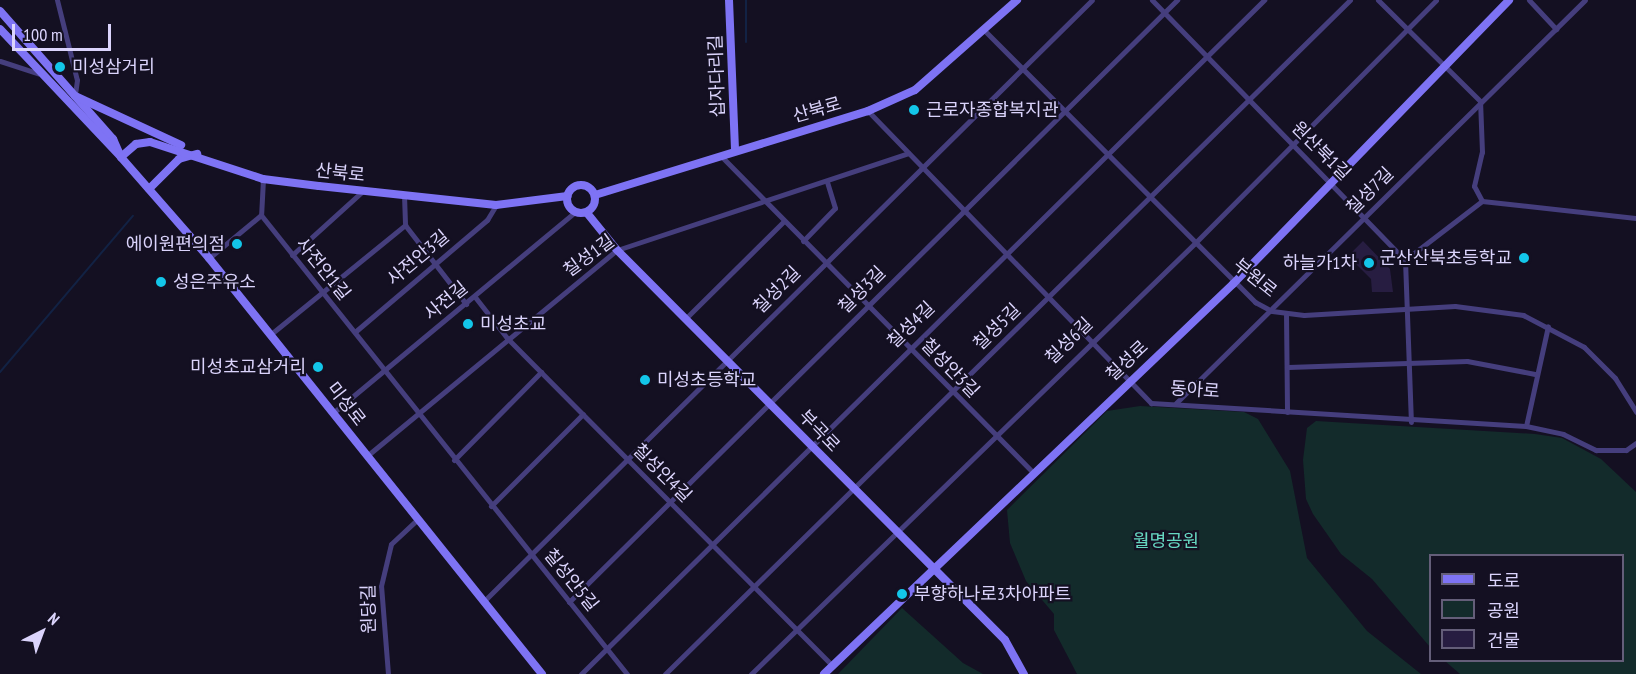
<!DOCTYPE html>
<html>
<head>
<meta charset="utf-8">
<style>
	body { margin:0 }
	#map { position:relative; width:1636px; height:674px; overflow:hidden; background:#141022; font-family:"PT Sans Narrow","Noto Sans KR",sans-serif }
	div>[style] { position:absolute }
	.green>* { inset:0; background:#132b2b }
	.stream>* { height:2px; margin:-1px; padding:0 1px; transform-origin:1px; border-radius:1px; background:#122244 }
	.building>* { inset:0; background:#271d41 }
	.street>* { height:5px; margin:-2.5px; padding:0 2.5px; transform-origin:2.5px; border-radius:2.5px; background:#453e7d }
	.secondary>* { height:8px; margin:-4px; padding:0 4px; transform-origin:4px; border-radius:4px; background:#7e73f4 }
	.secondary>.ring { margin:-4px; padding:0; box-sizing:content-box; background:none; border:8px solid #7e73f4; border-radius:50% }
	.dots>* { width:16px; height:16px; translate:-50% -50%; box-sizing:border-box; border:3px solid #141022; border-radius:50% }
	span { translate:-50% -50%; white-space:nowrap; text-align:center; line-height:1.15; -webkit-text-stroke:4.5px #141022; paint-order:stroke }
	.poi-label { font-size:18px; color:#dbd4fc }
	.left { translate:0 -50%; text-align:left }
	.right { translate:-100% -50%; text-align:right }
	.street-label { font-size:18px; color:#dbd4fc }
	.park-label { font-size:18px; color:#66d6c1 }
	.legend { position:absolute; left:1429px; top:554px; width:195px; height:108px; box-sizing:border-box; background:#141022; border:2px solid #645e79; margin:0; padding:8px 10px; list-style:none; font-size:18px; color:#dbd4fc }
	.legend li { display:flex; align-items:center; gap:12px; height:30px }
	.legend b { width:30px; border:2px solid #645e79 }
	.north { position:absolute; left:12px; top:602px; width:60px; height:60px; -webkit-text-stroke:4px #141022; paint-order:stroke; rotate:42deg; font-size:16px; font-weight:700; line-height:24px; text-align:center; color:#dbd4fc }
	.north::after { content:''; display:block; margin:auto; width:21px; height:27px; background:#dbd4fc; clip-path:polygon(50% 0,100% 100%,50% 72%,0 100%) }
	.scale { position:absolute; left:12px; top:24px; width:99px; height:27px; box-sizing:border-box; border:3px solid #dbd4fc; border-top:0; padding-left:8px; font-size:18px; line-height:21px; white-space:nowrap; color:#dbd4fc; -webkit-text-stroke:4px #141022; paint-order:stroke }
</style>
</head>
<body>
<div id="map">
	<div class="green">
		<div style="clip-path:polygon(1140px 406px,1244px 412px,1258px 419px,1290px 471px,1307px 558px,1367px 631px,1421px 674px,1077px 674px,1054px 630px,1054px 614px,1026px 581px,1010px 543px,1007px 510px,1107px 411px)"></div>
		<div style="clip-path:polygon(1316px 421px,1535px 434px,1562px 438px,1601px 459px,1636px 492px,1636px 674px,1460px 674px,1445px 661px,1622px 660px,1622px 556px,1430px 556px,1430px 647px,1372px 579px,1341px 554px,1313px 514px,1306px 499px,1303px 460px,1307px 428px)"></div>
		<div style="clip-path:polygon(902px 608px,963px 663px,983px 674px,838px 674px)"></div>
	</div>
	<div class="stream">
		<div style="left:746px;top:0;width:42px;rotate:90deg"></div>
		<div style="left:0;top:372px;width:205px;rotate:-49.6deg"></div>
	</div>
	<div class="building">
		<div style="clip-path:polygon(1363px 241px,1390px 269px,1393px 292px,1372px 292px,1371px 279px,1348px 256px)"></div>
	</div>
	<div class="street">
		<div style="left:57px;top:0;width:82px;rotate:76deg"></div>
		<div style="left:77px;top:80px;width:15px;rotate:98deg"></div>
		<div style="left:1152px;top:0;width:363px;rotate:45.8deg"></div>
		<div style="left:1405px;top:260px;width:162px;rotate:87.9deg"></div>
		<div style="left:1378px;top:0;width:144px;rotate:44.7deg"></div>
		<div style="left:1529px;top:0;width:40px;rotate:47deg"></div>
		<div style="left:985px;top:31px;width:383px;rotate:45.1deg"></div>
		<div style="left:1255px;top:302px;width:19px;rotate:28deg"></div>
		<div style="left:1272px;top:311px;width:32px;rotate:7deg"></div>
		<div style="left:1304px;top:315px;width:151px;rotate:-3.4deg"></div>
		<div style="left:1455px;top:306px;width:69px;rotate:7.5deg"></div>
		<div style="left:1523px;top:315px;width:69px;rotate:27.7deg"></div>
		<div style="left:1584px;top:347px;width:44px;rotate:45deg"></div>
		<div style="left:1615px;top:378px;width:40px;rotate:58deg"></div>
		<div style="left:0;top:61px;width:40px;rotate:18deg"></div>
		<div style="left:868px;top:111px;width:407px;rotate:45.9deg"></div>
		<div style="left:1151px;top:403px;width:376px;rotate:3.5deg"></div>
		<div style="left:1526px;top:426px;width:38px;rotate:12deg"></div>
		<div style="left:1563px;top:434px;width:37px;rotate:26deg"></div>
		<div style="left:1596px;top:450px;width:30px"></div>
		<div style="left:1626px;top:450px;width:12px;rotate:-35deg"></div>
		<div style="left:721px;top:156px;width:443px;rotate:45.4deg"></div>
		<div style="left:263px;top:179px;width:36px;rotate:93deg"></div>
		<div style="left:261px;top:215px;width:587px;rotate:51.43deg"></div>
		<div style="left:404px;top:195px;width:30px;rotate:88deg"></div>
		<div style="left:405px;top:225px;width:100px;rotate:52.3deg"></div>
		<div style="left:1482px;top:201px;width:155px;rotate:6.3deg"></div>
		<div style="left:803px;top:241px;width:46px;rotate:-45.9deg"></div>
		<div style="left:835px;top:208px;width:28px;rotate:-107deg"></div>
		<div style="left:292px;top:255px;width:97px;rotate:-42.1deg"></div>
		<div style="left:209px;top:258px;width:67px;rotate:-39.6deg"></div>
		<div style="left:1405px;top:260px;width:97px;rotate:-37.5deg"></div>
		<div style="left:1482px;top:201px;width:17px;rotate:-118deg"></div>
		<div style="left:1474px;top:186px;width:35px;rotate:-77deg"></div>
		<div style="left:1482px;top:152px;width:51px;rotate:-92.2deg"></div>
		<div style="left:475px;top:297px;width:52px;rotate:52deg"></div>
		<div style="left:507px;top:338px;width:462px;rotate:45.2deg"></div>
		<div style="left:1286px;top:313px;width:99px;rotate:89.4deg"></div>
		<div style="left:687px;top:317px;width:135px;rotate:-44.7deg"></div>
		<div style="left:356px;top:331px;width:172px;rotate:-40.3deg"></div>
		<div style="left:487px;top:220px;width:17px;rotate:-59deg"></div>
		<div style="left:271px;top:334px;width:173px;rotate:-39.1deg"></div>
		<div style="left:1288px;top:367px;width:179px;rotate:-1.9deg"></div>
		<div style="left:1467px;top:361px;width:69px;rotate:10.8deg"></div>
		<div style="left:1176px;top:403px;width:574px;rotate:-44.58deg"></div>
		<div style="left:334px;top:412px;width:313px;rotate:-39.7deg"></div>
		<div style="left:1526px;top:426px;width:102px;rotate:-77.6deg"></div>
		<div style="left:368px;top:455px;width:323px;rotate:-39.5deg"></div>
		<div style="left:617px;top:250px;width:307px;rotate:-18.4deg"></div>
		<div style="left:454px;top:460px;width:124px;rotate:-45.3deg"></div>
		<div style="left:491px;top:506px;width:130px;rotate:-45deg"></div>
		<div style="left:483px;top:602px;width:856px;rotate:-44.67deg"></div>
		<div style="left:569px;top:602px;width:856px;rotate:-44.72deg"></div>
		<div style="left:388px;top:674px;width:88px;rotate:-94.5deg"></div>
		<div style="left:381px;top:586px;width:43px;rotate:-76.6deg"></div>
		<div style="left:391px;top:544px;width:35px;rotate:-43deg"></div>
		<div style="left:581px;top:674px;width:960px;rotate:-44.62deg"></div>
		<div style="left:665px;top:674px;width:961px;rotate:-44.54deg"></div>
		<div style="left:751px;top:674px;width:619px;rotate:-44.15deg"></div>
		<div style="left:1195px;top:243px;width:342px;rotate:-45.2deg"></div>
	</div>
	<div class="secondary">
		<div style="left:729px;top:0;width:151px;rotate:87.7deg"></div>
		<div style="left:0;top:11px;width:171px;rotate:48.6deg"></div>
		<div style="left:113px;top:139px;width:20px;rotate:66deg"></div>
		<div style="left:121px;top:157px;width:176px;rotate:-133.4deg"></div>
		<div style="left:75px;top:96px;width:117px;rotate:24.8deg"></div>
		<div class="ring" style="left:567px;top:185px;width:20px;height:20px"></div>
		<div style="left:149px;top:189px;width:42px;rotate:-45deg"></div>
		<div style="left:179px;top:159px;width:19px;rotate:-16deg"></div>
		<div style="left:595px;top:195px;width:286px;rotate:-17.1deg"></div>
		<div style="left:868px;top:111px;width:51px;rotate:-24.1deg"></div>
		<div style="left:915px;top:90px;width:136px;rotate:-41.4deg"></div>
		<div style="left:587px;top:213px;width:48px;rotate:51deg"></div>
		<div style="left:617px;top:250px;width:550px;rotate:45.15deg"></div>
		<div style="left:1005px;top:640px;width:39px;rotate:61deg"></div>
		<div style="left:542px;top:674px;width:533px;rotate:-128.68deg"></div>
		<div style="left:209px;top:258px;width:134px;rotate:-131.1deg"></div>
		<div style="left:121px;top:157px;width:20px;rotate:-41deg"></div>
		<div style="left:136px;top:144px;width:14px;rotate:-8deg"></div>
		<div style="left:150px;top:142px;width:119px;rotate:18.1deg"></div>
		<div style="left:263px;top:179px;width:56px;rotate:7.1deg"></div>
		<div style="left:319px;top:186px;width:178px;rotate:6.1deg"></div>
		<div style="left:496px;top:205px;width:72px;rotate:-7.2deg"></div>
		<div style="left:824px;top:674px;width:565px;rotate:-43.64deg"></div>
		<div style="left:1233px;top:284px;width:396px;rotate:-45.8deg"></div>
	</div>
	<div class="dots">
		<div style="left:60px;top:67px;background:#13c6e9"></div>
		<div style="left:914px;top:110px;background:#13c6e9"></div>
		<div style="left:237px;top:244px;background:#13c6e9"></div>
		<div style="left:1524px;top:258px;background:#13c6e9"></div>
		<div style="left:1369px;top:263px;background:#13c6e9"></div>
		<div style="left:161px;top:282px;background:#13c6e9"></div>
		<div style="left:468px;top:324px;background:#13c6e9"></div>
		<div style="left:318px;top:367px;background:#13c6e9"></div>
		<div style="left:645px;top:380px;background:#13c6e9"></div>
		<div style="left:902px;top:594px;background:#13c6e9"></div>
	</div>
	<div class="poi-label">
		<span class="left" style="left:72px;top:67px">미성삼거리</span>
		<span class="left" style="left:926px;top:110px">근로자종합복지관</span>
		<span class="right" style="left:225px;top:244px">에이원편의점</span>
		<span class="right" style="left:1512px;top:258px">군산산북초등학교</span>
		<span class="right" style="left:1357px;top:263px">하늘가1차</span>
		<span class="left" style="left:173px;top:282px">성은주유소</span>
		<span class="left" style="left:480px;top:324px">미성초교</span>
		<span class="right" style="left:306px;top:367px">미성초교삼거리</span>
		<span class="left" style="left:657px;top:380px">미성초등학교</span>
		<span class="left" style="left:914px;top:594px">부향하나로3차아파트</span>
	</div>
	<div class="street-label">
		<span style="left:717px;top:76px;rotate:-92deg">십자다리길</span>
		<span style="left:817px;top:110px;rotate:-16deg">산북로</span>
		<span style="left:1321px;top:151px;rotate:45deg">원산북1길</span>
		<span style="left:340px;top:173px;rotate:6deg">산북로</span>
		<span style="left:1370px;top:191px;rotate:-45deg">칠성7길</span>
		<span style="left:589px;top:256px;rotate:-36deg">칠성1길</span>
		<span style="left:418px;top:258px;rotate:-40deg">사전안3길</span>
		<span style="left:323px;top:269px;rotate:51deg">사전안1길</span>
		<span style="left:1255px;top:278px;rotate:39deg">부원로</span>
		<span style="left:777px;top:290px;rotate:-45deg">칠성2길</span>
		<span style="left:862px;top:290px;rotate:-45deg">칠성3길</span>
		<span style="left:446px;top:301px;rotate:-39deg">사전길</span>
		<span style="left:911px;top:325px;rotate:-44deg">칠성4길</span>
		<span style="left:997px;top:327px;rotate:-44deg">칠성5길</span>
		<span style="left:1069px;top:341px;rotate:-44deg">칠성6길</span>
		<span style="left:1127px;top:361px;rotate:-43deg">칠성로</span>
		<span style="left:950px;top:368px;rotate:46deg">칠성안3길</span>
		<span style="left:1195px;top:390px;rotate:4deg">동아로</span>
		<span style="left:346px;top:404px;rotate:52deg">미성로</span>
		<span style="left:819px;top:431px;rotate:46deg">부곡로</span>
		<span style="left:662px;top:473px;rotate:45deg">칠성안4길</span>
		<span style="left:571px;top:580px;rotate:51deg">칠성안5길</span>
		<span style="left:369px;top:609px;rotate:-91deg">원당길</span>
	</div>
	<div class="park-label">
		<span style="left:1166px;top:541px">월명공원</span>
	</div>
	<ul class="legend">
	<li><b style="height:8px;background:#7e73f4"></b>도로</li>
	<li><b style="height:16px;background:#132b2b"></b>공원</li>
	<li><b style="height:16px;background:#271d41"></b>건물</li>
	</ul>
	<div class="north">N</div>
	<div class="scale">100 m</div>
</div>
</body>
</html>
